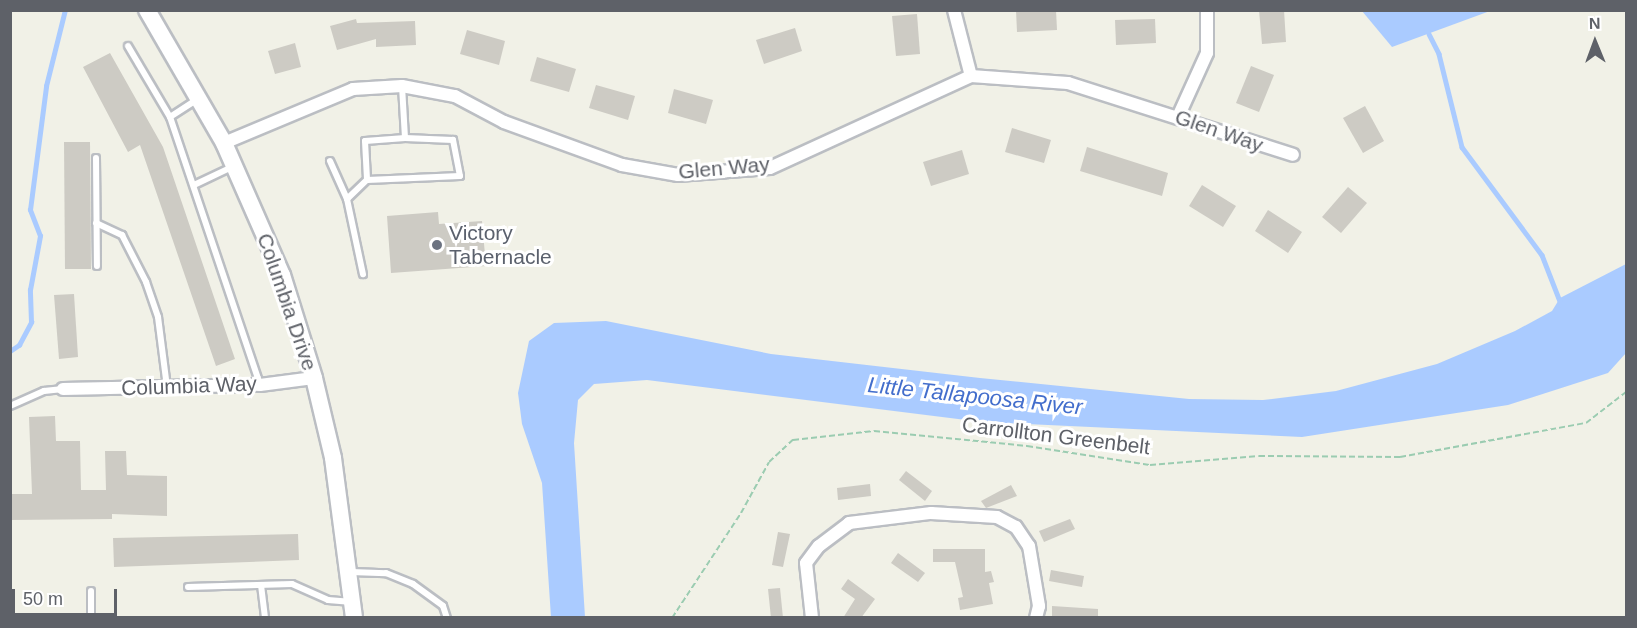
<!DOCTYPE html>
<html>
<head>
<meta charset="utf-8">
<style>
	body { margin:0 }
	#map { position:relative; width:1637px; height:628px; overflow:hidden; background:#f1f1e7; font-family:Arial,sans-serif }
	div>[style] { position:absolute }
	.water>* { inset:0; background:#aacbff }
	.stream>* { height:4.5px; margin:-2.25px; padding:0 2.25px; transform-origin:2.25px; border-radius:2.25px; background:#aacbff }
	.building>* { inset:0; background:#cdcbc4 }
	.path>* { height:2px; margin-top:-1px; transform-origin:0; background:repeating-linear-gradient(90deg,#9bccb1 0 6px,transparent 0 9px) }
	.roads { filter:drop-shadow(2px 0 #bbbec3) drop-shadow(-2px 0 #bbbec3) drop-shadow(0 2px #bbbec3) drop-shadow(0 -2px #bbbec3) }
	.lane>* { height:6px; margin:-3px; padding:0 3px; transform-origin:3px; border-radius:3px; background:#fff }
	.street>* { height:12px; margin:-6px; padding:0 6px; transform-origin:6px; border-radius:6px; background:#fff }
	.secondary>* { height:16px; margin:-8px; padding:0 8px; transform-origin:8px; border-radius:8px; background:#fff }
	.dots>* { width:16px; height:16px; translate:-50% -50%; box-sizing:border-box; border:3px solid #fff; border-radius:50% }
	span { translate:-50% -50%; white-space:nowrap; text-align:center; line-height:1.15; -webkit-text-stroke:6px #fff; paint-order:stroke }
	.street-label { font-size:21px; color:#5e6168 }
	.worship-label { font-size:21px; color:#5b616d }
	.left { translate:0 -50%; text-align:left }
	.water-label { font-size:22px; color:#436ecc; font-style:italic }
	.frame { position:absolute; inset:0; border:12px solid #5e6168; pointer-events:none }
	.north { position:absolute; left:1565px; top:12px; width:60px; height:60px; -webkit-text-stroke:4px #fff; paint-order:stroke; rotate:359deg; font-size:16px; font-weight:700; line-height:24px; text-align:center; color:#5e6168 }
	.north::after { content:''; display:block; margin:auto; width:21px; height:27px; background:#5e6168; clip-path:polygon(50% 0,100% 100%,50% 72%,0 100%) }
	.scale { position:absolute; left:12px; top:589px; width:105px; height:27px; box-sizing:border-box; border:3px solid #5e6168; border-top:0; padding-left:8px; font-size:18px; line-height:21px; white-space:nowrap; color:#5e6168; -webkit-text-stroke:4px #fff; paint-order:stroke }
</style>
</head>
<body>
<div id="map">
	<div class="water">
		<div style="clip-path:polygon(1362px 11px,1490px 11px,1392px 47px)"></div>
		<div style="clip-path:polygon(1626px 264px,1626px 353px,1608px 373px,1508px 405px,1302px 437px,982px 422px,647px 380px,594px 384px,578px 400px,574px 443px,585px 617px,551px 617px,542px 483px,522px 424px,518px 393px,529px 341px,554px 323px,606px 321px,771px 354px,980px 378px,1189px 399px,1263px 400px,1336px 391px,1437px 364px,1515px 331px,1552px 311px,1560px 298px)"></div>
	</div>
	<div class="stream">
		<div style="left:1429px;top:34px;width:22px;rotate:63deg"></div>
		<div style="left:1439px;top:54px;width:96px;rotate:76.1deg"></div>
		<div style="left:1462px;top:147px;width:134px;rotate:53.5deg"></div>
		<div style="left:1542px;top:255px;width:53px;rotate:68.8deg"></div>
		<div style="left:10px;top:351px;width:11px;rotate:-34deg"></div>
		<div style="left:19px;top:345px;width:26px;rotate:-62deg"></div>
		<div style="left:31px;top:322px;width:32px;rotate:-92deg"></div>
		<div style="left:30px;top:290px;width:55px;rotate:-79.5deg"></div>
		<div style="left:40px;top:236px;width:28px;rotate:-111deg"></div>
		<div style="left:30px;top:210px;width:125px;rotate:-82.6deg"></div>
		<div style="left:46px;top:86px;width:78px;rotate:-76deg"></div>
	</div>
	<div class="building">
		<div style="clip-path:polygon(1016px 10px,1056px 10px,1057px 30px,1017px 32px)"></div>
		<div style="clip-path:polygon(1259px 10px,1284px 10px,1286px 42px,1262px 44px)"></div>
		<div style="clip-path:polygon(917px 14px,920px 54px,896px 56px,892px 16px)"></div>
		<div style="clip-path:polygon(356px 19px,357px 23px,415px 21px,416px 45px,376px 47px,376px 39px,337px 50px,330px 26px)"></div>
		<div style="clip-path:polygon(1155px 19px,1156px 43px,1116px 45px,1115px 20px)"></div>
		<div style="clip-path:polygon(795px 28px,802px 51px,764px 64px,756px 40px)"></div>
		<div style="clip-path:polygon(467px 30px,505px 41px,499px 65px,460px 54px)"></div>
		<div style="clip-path:polygon(295px 43px,301px 67px,275px 74px,268px 51px)"></div>
		<div style="clip-path:polygon(110px 53px,163px 147px,235px 359px,216px 366px,140px 145px,128px 152px,83px 67px)"></div>
		<div style="clip-path:polygon(537px 57px,576px 69px,569px 92px,530px 81px)"></div>
		<div style="clip-path:polygon(1251px 66px,1274px 75px,1259px 112px,1236px 103px)"></div>
		<div style="clip-path:polygon(596px 85px,635px 96px,628px 120px,589px 108px)"></div>
		<div style="clip-path:polygon(674px 89px,713px 100px,706px 124px,668px 113px)"></div>
		<div style="clip-path:polygon(1365px 106px,1384px 141px,1363px 153px,1343px 118px)"></div>
		<div style="clip-path:polygon(1012px 128px,1051px 140px,1044px 163px,1005px 152px)"></div>
		<div style="clip-path:polygon(64px 142px,90px 142px,91px 269px,65px 269px)"></div>
		<div style="clip-path:polygon(1087px 147px,1168px 173px,1162px 196px,1080px 171px)"></div>
		<div style="clip-path:polygon(962px 150px,969px 174px,931px 186px,923px 162px)"></div>
		<div style="clip-path:polygon(1202px 185px,1236px 206px,1223px 227px,1189px 206px)"></div>
		<div style="clip-path:polygon(1348px 187px,1367px 203px,1341px 233px,1322px 217px)"></div>
		<div style="clip-path:polygon(1268px 210px,1302px 232px,1288px 253px,1255px 231px)"></div>
		<div style="clip-path:polygon(438px 212px,439px 224px,482px 221px,486px 266px,391px 273px,387px 216px)"></div>
		<div style="clip-path:polygon(74px 294px,78px 357px,59px 359px,54px 295px)"></div>
		<div style="clip-path:polygon(55px 416px,56px 441px,80px 441px,81px 490px,106px 490px,105px 451px,126px 451px,127px 475px,167px 476px,167px 516px,112px 514px,112px 519px,10px 520px,10px 494px,32px 494px,29px 417px)"></div>
		<div style="clip-path:polygon(906px 471px,932px 491px,925px 501px,899px 480px)"></div>
		<div style="clip-path:polygon(870px 484px,871px 496px,838px 500px,837px 488px)"></div>
		<div style="clip-path:polygon(1011px 485px,1017px 496px,986px 508px,981px 501px)"></div>
		<div style="clip-path:polygon(1070px 519px,1075px 529px,1044px 542px,1039px 531px)"></div>
		<div style="clip-path:polygon(778px 532px,790px 534px,783px 567px,772px 565px)"></div>
		<div style="clip-path:polygon(298px 534px,299px 560px,114px 567px,113px 538px)"></div>
		<div style="clip-path:polygon(933px 549px,985px 549px,985px 572px,991px 571px,994px 582px,989px 583px,993px 604px,960px 610px,958px 598px,963px 597px,955px 562px,933px 562px)"></div>
		<div style="clip-path:polygon(898px 553px,925px 573px,918px 582px,891px 563px)"></div>
		<div style="clip-path:polygon(1051px 570px,1084px 576px,1082px 587px,1049px 581px)"></div>
		<div style="clip-path:polygon(848px 579px,875px 599px,861px 618px,843px 618px,855px 599px,841px 589px)"></div>
		<div style="clip-path:polygon(780px 588px,783px 618px,771px 618px,768px 589px)"></div>
		<div style="clip-path:polygon(1052px 606px,1098px 609px,1098px 618px,1052px 618px)"></div>
	</div>
	<div class="path">
		<div style="left:672px;top:618px;width:126px;rotate:-56.7deg"></div>
		<div style="left:741px;top:513px;width:58px;rotate:-61.2deg"></div>
		<div style="left:769px;top:462px;width:33px;rotate:-43deg"></div>
		<div style="left:793px;top:440px;width:81px;rotate:-6.3deg"></div>
		<div style="left:874px;top:431px;width:154px;rotate:5.6deg"></div>
		<div style="left:1027px;top:446px;width:124px;rotate:8.8deg"></div>
		<div style="left:1150px;top:465px;width:109px;rotate:-4.7deg"></div>
		<div style="left:1259px;top:456px;width:141px;rotate:0.4deg"></div>
		<div style="left:1400px;top:457px;width:189px;rotate:-10.4deg"></div>
		<div style="left:1586px;top:423px;width:51px;rotate:-37.8deg"></div>
	</div>
	<div class="roads">
		<div class="lane">
			<div style="left:128px;top:46px;width:82px;rotate:59.4deg"></div>
			<div style="left:170px;top:117px;width:283px;rotate:71.4deg"></div>
			<div style="left:402px;top:86px;width:52px;rotate:86.7deg"></div>
			<div style="left:405px;top:138px;width:40px;rotate:175.7deg"></div>
			<div style="left:365px;top:141px;width:39px;rotate:87deg"></div>
			<div style="left:367px;top:180px;width:93px;rotate:-2.5deg"></div>
			<div style="left:460px;top:176px;width:37px;rotate:-101deg"></div>
			<div style="left:453px;top:140px;width:48px;rotate:-177.6deg"></div>
			<div style="left:170px;top:117px;width:31px;rotate:-33deg"></div>
			<div style="left:96px;top:158px;width:108px;rotate:89.5deg"></div>
			<div style="left:330px;top:161px;width:42px;rotate:65.9deg"></div>
			<div style="left:347px;top:199px;width:77px;rotate:78deg"></div>
			<div style="left:194px;top:185px;width:44px;rotate:-25.4deg"></div>
			<div style="left:347px;top:199px;width:28px;rotate:-44deg"></div>
			<div style="left:96px;top:223px;width:29px;rotate:25deg"></div>
			<div style="left:122px;top:235px;width:53px;rotate:62.9deg"></div>
			<div style="left:146px;top:282px;width:37px;rotate:71deg"></div>
			<div style="left:158px;top:317px;width:71px;rotate:82.7deg"></div>
			<div style="left:10px;top:406px;width:37px;rotate:-24deg"></div>
			<div style="left:44px;top:391px;width:19px;rotate:-6deg"></div>
			<div style="left:351px;top:572px;width:35px;rotate:2deg"></div>
			<div style="left:386px;top:573px;width:29px;rotate:22deg"></div>
			<div style="left:413px;top:584px;width:37px;rotate:36deg"></div>
			<div style="left:443px;top:606px;width:13px;rotate:72deg"></div>
			<div style="left:261px;top:585px;width:33px;rotate:83deg"></div>
			<div style="left:188px;top:587px;width:104px;rotate:-1.7deg"></div>
			<div style="left:292px;top:584px;width:39px;rotate:24deg"></div>
			<div style="left:328px;top:600px;width:24px;rotate:5deg"></div>
			<div style="left:91px;top:618px;width:27px;rotate:-90deg"></div>
		</div>
		<div class="street">
			<div style="left:954px;top:10px;width:68px;rotate:75.6deg"></div>
			<div style="left:1178px;top:117px;width:70px;rotate:-65.6deg"></div>
			<div style="left:1207px;top:53px;width:43px;rotate:-90deg"></div>
			<div style="left:224px;top:143px;width:140px;rotate:-22.7deg"></div>
			<div style="left:353px;top:89px;width:49px;rotate:-3.5deg"></div>
			<div style="left:402px;top:86px;width:54px;rotate:10.7deg"></div>
			<div style="left:455px;top:96px;width:55px;rotate:28deg"></div>
			<div style="left:504px;top:122px;width:126px;rotate:20deg"></div>
			<div style="left:622px;top:165px;width:57px;rotate:10.1deg"></div>
			<div style="left:678px;top:175px;width:92px;rotate:-4.4deg"></div>
			<div style="left:770px;top:168px;width:221px;rotate:-24.6deg"></div>
			<div style="left:971px;top:76px;width:97px;rotate:4.1deg"></div>
			<div style="left:1068px;top:83px;width:236px;rotate:17.7deg"></div>
			<div style="left:63px;top:389px;width:197px;rotate:-1.2deg"></div>
			<div style="left:260px;top:385px;width:54px;rotate:-7.4deg"></div>
			<div style="left:812px;top:618px;width:55px;rotate:-96.2deg"></div>
			<div style="left:806px;top:563px;width:21px;rotate:-53deg"></div>
			<div style="left:819px;top:546px;width:38px;rotate:-37deg"></div>
			<div style="left:849px;top:523px;width:83px;rotate:-7deg"></div>
			<div style="left:931px;top:513px;width:66px;rotate:3.5deg"></div>
			<div style="left:997px;top:517px;width:21px;rotate:28deg"></div>
			<div style="left:1016px;top:527px;width:23px;rotate:56deg"></div>
			<div style="left:1029px;top:546px;width:61px;rotate:80.5deg"></div>
			<div style="left:1039px;top:606px;width:12px;rotate:104deg"></div>
		</div>
		<div class="secondary">
			<div style="left:147px;top:10px;width:154px;rotate:59.9deg"></div>
			<div style="left:224px;top:143px;width:144px;rotate:66.3deg"></div>
			<div style="left:282px;top:275px;width:108px;rotate:72.7deg"></div>
			<div style="left:314px;top:378px;width:82px;rotate:76.6deg"></div>
			<div style="left:333px;top:458px;width:161px;rotate:82.5deg"></div>
		</div>
	</div>
	<div class="dots">
		<div style="left:437px;top:245px;background:#6b7280"></div>
	</div>
	<div class="street-label">
		<span style="left:1219px;top:131px;rotate:19deg">Glen Way</span>
		<span style="left:724px;top:168px;rotate:-5deg">Glen Way</span>
		<span style="left:287px;top:302px;rotate:71deg">Columbia Drive</span>
		<span style="left:189px;top:386px;rotate:-2deg">Columbia Way</span>
		<span style="left:1056px;top:436px;rotate:7deg">Carrollton Greenbelt</span>
	</div>
	<div class="worship-label">
		<span class="left" style="left:449px;top:245px">Victory<br>Tabernacle</span>
	</div>
	<div class="water-label">
		<span style="left:975px;top:396px;rotate:6deg">Little Tallapoosa River</span>
	</div>
	<div class="frame"></div>
	<div class="north">N</div>
	<div class="scale">50 m</div>
</div>
</body>
</html>
